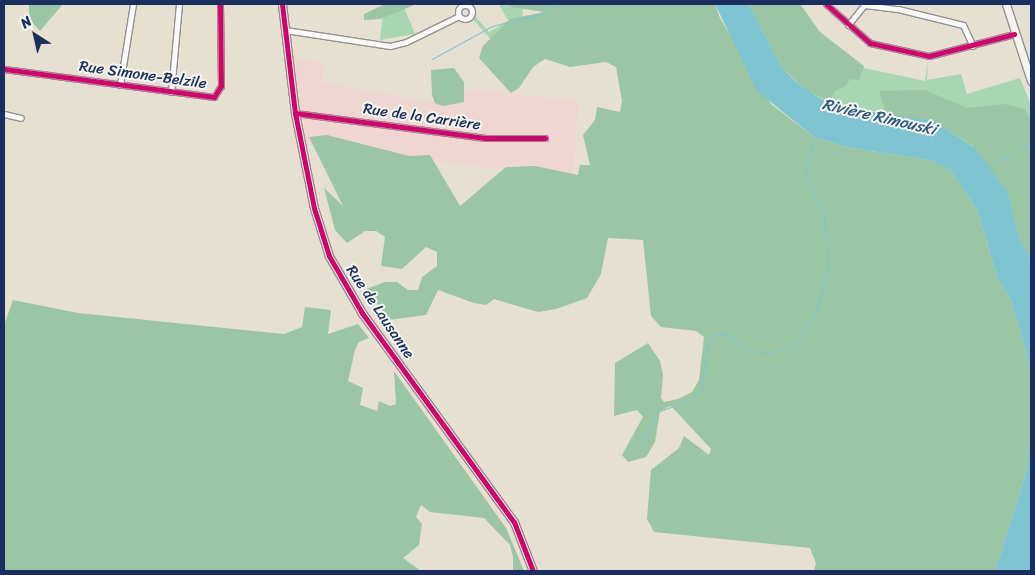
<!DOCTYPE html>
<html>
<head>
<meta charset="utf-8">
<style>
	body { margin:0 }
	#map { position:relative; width:1035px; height:575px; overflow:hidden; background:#e6e0d1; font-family:Sriracha,sans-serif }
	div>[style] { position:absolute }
	.built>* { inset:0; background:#efd7cf }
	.green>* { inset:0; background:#a7d6b0 }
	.forest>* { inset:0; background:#9bc6a3 }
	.water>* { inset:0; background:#7fc4d1 }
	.stream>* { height:1px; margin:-0.5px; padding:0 0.5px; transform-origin:0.5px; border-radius:0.5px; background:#7fc4d1 }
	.roads { filter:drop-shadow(1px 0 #919191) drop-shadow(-1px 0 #919191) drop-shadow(0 1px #919191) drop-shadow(0 -1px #919191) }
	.street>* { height:5px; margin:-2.5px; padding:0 2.5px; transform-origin:2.5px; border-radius:2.5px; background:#fbfaf8 }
	.street>.ring { margin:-2.5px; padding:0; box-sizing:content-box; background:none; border:5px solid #fbfaf8; border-radius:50% }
	.secondary>* { height:7px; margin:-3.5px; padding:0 3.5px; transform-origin:3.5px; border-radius:3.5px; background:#f5f2ed }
	.cycleway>* { height:5px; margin:-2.5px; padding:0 2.5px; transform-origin:2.5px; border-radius:2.5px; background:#d6006c }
	span { translate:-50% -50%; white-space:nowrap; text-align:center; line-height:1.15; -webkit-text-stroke:4px #f6f6f2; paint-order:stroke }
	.street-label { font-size:15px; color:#1b2f5e }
	.water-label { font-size:16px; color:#2c5880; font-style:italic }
	.frame { position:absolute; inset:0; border:5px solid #1b2f5e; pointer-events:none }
	.north { position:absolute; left:10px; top:10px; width:50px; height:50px; -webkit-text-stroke:4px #f6f6f2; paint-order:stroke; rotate:325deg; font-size:14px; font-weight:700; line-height:20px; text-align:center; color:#1b2f5e }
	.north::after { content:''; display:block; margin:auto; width:18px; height:22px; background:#1b2f5e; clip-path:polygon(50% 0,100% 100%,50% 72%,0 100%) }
</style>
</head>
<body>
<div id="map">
	<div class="built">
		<div style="clip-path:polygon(290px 59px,324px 63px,322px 82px,429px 102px,473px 89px,579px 101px,573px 178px,307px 145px)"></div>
	</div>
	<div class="green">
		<div style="clip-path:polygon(384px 4px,403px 5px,415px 34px,380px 40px)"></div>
		<div style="clip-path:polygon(499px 4px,524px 4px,519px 35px,498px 48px,473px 19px,475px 16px,489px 32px,508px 21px)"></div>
		<div style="clip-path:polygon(749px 4px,815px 30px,864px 68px,925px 81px,928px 61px,927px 80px,961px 74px,967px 94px,1020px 78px,1031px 105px,1031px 259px,886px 114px,819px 98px,782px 68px)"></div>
	</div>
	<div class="forest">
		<div style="clip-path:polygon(29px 4px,63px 4px,40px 31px,29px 19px)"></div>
		<div style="clip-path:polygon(385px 4px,417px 4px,380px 19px,364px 20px,364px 14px)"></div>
		<div style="clip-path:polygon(509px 4px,715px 4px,720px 18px,771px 104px,814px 137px,850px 148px,930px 160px,952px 171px,977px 210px,998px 279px,1011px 300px,1031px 370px,1031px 444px,1027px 470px,995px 571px,814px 571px,816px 563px,810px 548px,654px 532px,647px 519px,651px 470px,679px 448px,684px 436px,709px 455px,711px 449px,671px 406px,660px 411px,655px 442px,646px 457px,628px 462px,622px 455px,643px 417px,637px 410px,614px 416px,615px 363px,648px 343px,660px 361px,663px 375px,661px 398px,664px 402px,678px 399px,692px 392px,699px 380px,704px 337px,696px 331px,661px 327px,651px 316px,643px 240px,608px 238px,601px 274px,587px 298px,556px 309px,538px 312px,494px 299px,486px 305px,474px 303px,438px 290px,426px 315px,389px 320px,366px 289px,385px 282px,397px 282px,408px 290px,418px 290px,422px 277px,437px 266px,437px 252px,426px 247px,402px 269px,381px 266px,385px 237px,376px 231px,365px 231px,347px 243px,335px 230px,324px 188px,343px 206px,309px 137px,327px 135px,409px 156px,430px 155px,460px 206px,506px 167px,535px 166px,578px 175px,580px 165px,590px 165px,583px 135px,595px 120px,597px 107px,620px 112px,622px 101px,616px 67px,606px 62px,570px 67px,545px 59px,533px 67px,519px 88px,511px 93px,479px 58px,483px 46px,510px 19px,544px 12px,511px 7px)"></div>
		<div style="clip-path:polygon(749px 4px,800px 4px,820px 32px,864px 66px,859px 80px,850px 79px,846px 86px,835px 91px,830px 101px,806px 91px,782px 68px)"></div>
		<div style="clip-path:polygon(454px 68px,464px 82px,464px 102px,443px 106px,435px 103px,432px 95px,431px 70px)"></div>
		<div style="clip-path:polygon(925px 90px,967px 108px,1005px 104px,1025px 109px,1031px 121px,1031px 259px,1019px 238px,1008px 193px,972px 145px,934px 121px,886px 114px,879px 91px)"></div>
		<div style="clip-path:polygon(13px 300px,78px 313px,284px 334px,302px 327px,305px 307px,331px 310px,328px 334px,358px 324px,369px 338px,359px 342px,355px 350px,348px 381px,363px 388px,360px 405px,377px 411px,379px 401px,390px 406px,396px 404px,394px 371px,506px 528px,524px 571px,513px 571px,513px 557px,510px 545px,484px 518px,430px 512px,421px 505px,416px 517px,422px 524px,419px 545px,403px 558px,421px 571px,4px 571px,4px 325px)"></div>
	</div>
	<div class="water">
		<div style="clip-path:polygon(715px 4px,749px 4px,782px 68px,796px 82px,819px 98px,868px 111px,934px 121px,976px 149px,1008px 193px,1019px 238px,1031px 259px,1031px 370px,1011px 300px,998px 279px,977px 210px,952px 171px,930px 160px,850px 148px,814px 137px,757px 91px)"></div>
		<div style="clip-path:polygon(1031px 438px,1031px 571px,995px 571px,1027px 470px)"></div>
	</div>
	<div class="stream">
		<div style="left:432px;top:59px;width:68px;rotate:-28.8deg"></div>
		<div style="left:492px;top:26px;width:54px;rotate:-14deg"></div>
		<div style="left:544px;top:13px;width:17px;rotate:-33deg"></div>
		<div style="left:992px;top:164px;width:44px;rotate:-28.3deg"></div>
		<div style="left:641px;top:444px;width:36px;rotate:-63deg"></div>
		<div style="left:657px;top:412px;width:35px;rotate:-20deg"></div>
		<div style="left:690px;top:400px;width:15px;rotate:-42deg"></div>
		<div style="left:701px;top:390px;width:48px;rotate:-81.5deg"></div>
		<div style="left:708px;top:343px;width:10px;rotate:-53deg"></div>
		<div style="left:714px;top:335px;width:12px;rotate:-5deg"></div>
		<div style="left:726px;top:334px;width:26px;rotate:37deg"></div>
		<div style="left:747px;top:350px;width:16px;rotate:11deg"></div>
		<div style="left:763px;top:353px;width:17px;rotate:-10deg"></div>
		<div style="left:780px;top:350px;width:17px;rotate:-21deg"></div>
		<div style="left:796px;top:344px;width:37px;rotate:-57deg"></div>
		<div style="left:816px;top:313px;width:48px;rotate:-75.4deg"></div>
		<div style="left:828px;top:267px;width:52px;rotate:-94.4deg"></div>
		<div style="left:824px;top:215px;width:43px;rotate:-116deg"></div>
		<div style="left:805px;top:176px;width:40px;rotate:-77deg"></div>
	</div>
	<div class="roads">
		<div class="street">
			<div style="left:826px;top:4px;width:59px;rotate:41.6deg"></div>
			<div style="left:870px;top:43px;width:60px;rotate:12.4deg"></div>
			<div style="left:929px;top:56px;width:88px;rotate:-14.5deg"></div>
			<div class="ring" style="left:458px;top:5px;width:9px;height:9px"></div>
			<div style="left:848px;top:25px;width:26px;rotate:-51deg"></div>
			<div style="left:864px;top:5px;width:34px;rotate:7deg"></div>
			<div style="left:898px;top:9px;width:67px;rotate:13.8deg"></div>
			<div style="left:963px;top:25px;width:23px;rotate:65deg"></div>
			<div style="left:285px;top:30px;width:106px;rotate:8.7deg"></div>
			<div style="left:390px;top:46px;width:16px;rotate:-14deg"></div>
			<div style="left:406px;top:42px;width:59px;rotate:-26.1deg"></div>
			<div style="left:4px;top:69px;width:212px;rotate:7.6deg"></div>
			<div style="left:214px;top:97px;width:13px;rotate:-58deg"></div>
			<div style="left:221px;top:86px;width:82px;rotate:-90.7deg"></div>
			<div style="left:120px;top:85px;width:82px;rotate:-80.9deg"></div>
			<div style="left:171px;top:92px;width:88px;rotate:-84.8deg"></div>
			<div style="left:295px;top:113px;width:192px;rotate:7.5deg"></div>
			<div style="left:485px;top:138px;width:60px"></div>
			<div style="left:4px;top:114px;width:17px;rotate:13deg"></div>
		</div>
		<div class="secondary">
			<div style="left:282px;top:4px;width:110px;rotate:83.2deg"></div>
			<div style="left:295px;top:113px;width:97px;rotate:78.7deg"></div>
			<div style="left:314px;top:208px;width:50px;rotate:72.6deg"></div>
			<div style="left:329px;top:256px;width:66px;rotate:59.9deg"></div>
			<div style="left:362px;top:313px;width:258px;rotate:54deg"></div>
			<div style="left:514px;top:522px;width:53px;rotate:68.8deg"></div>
			<div style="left:1006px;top:4px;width:81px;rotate:72deg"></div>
		</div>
	</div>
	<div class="cycleway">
		<div style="left:282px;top:4px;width:110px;rotate:83.2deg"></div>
		<div style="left:295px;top:113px;width:97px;rotate:78.7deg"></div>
		<div style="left:314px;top:208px;width:50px;rotate:72.6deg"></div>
		<div style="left:329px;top:256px;width:66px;rotate:59.9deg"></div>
		<div style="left:362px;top:313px;width:258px;rotate:54deg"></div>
		<div style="left:514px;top:522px;width:53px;rotate:68.8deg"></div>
		<div style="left:826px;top:4px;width:59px;rotate:41.6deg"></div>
		<div style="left:870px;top:43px;width:60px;rotate:12.4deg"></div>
		<div style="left:929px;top:56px;width:88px;rotate:-14.5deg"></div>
		<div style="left:4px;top:69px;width:212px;rotate:7.6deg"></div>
		<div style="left:214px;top:97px;width:13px;rotate:-58deg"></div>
		<div style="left:221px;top:86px;width:82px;rotate:-90.7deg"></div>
		<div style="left:295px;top:113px;width:192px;rotate:7.5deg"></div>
		<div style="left:485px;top:138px;width:60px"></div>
	</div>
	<div class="street-label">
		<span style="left:143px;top:75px;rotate:8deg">Rue Simone-Belzile</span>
		<span style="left:422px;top:117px;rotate:8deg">Rue de la Carrière</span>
		<span style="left:380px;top:312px;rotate:56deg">Rue de Lausanne</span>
	</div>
	<div class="water-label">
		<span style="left:879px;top:117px;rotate:13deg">Rivière Rimouski</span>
	</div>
	<div class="frame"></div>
	<div class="north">N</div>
</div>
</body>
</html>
